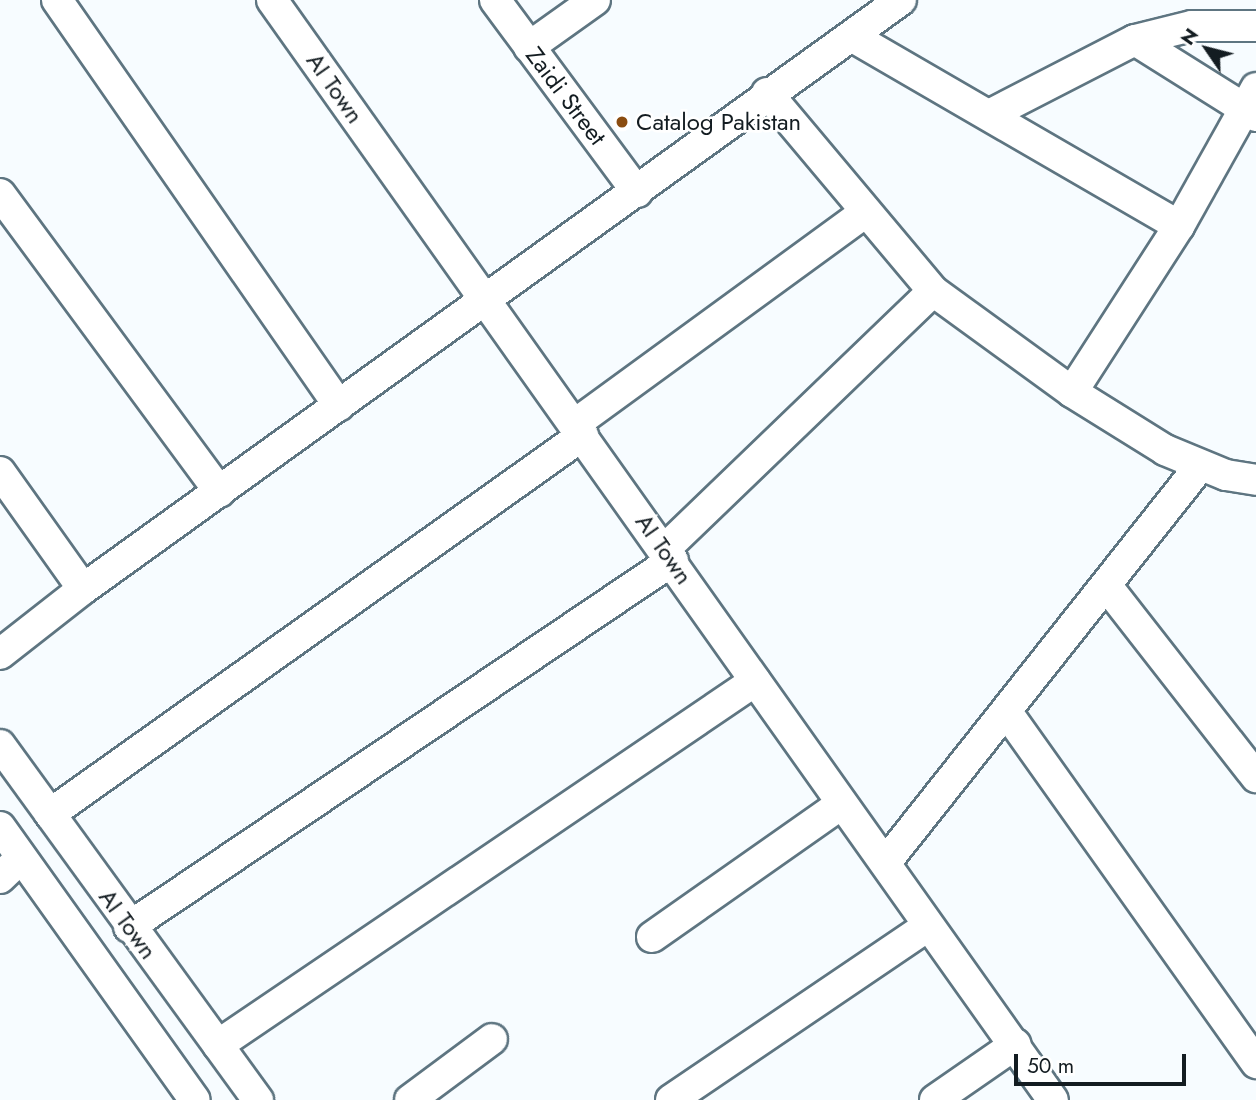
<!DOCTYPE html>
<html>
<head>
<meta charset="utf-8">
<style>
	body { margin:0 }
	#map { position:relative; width:1256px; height:1100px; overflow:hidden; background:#f7fcff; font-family:Jost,sans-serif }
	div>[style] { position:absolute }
	.roads { filter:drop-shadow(2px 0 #5e7581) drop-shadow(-2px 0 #5e7581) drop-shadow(0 2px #5e7581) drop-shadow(0 -2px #5e7581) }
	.minor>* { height:30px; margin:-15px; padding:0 15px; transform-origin:15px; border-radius:15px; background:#fff }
	.dots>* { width:19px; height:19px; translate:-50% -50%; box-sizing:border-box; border:4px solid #fff; border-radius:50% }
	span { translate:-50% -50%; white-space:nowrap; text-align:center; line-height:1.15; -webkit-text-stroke:5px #fff; paint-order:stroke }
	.street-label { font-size:24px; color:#131c21 }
	.poi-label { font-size:24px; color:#131c21 }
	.left { translate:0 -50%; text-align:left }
	.north { position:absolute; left:1172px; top:14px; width:70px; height:70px; -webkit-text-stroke:5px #fff; paint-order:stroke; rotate:305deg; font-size:19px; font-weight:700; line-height:28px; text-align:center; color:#131c21 }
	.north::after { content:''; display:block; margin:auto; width:24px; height:32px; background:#131c21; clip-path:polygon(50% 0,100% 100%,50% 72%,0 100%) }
	.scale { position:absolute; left:1014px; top:1054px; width:172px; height:32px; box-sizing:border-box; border:4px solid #131c21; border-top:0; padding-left:9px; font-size:21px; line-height:24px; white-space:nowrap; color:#131c21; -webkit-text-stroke:5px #fff; paint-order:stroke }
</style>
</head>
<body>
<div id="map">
	<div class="roads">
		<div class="minor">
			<div style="left:57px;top:0;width:494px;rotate:55.2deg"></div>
			<div style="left:272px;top:0;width:1349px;rotate:54.63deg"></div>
			<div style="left:495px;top:0;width:239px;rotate:53.5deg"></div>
			<div style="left:853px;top:37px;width:377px;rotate:30.1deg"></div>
			<div style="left:1135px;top:40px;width:143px;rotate:32.1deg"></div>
			<div style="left:529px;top:47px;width:81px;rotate:-35.5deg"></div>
			<div style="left:767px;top:93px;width:258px;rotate:50deg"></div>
			<div style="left:933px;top:291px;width:172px;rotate:36deg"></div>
			<div style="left:1072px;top:392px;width:110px;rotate:31.9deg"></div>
			<div style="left:1165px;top:450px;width:66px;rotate:22.3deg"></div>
			<div style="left:1226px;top:475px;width:30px;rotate:9deg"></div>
			<div style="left:991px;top:114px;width:162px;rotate:-27.2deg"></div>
			<div style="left:1135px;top:40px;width:59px;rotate:-13.8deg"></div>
			<div style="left:1192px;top:26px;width:64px"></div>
			<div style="left:0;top:194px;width:370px;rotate:53.6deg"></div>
			<div style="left:1072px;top:392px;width:197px;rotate:-57.2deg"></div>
			<div style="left:1179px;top:226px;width:158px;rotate:-60.8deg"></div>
			<div style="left:575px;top:424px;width:360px;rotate:-36.1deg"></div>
			<div style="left:0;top:472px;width:143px;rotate:54.6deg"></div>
			<div style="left:665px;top:549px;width:372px;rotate:-43.9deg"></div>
			<div style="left:1106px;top:585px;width:244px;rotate:52deg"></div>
			<div style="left:0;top:654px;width:105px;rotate:-38.1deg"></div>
			<div style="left:83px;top:589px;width:1008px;rotate:-35.76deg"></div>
			<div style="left:1006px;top:711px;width:432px;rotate:54.6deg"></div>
			<div style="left:0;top:745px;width:439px;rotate:54deg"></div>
			<div style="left:50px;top:814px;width:654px;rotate:-35.42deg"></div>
			<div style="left:0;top:827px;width:335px;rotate:54.5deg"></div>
			<div style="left:886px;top:862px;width:505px;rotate:-51.59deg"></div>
			<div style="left:0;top:878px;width:29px;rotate:-44deg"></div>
			<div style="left:129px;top:927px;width:656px;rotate:-34deg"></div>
			<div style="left:652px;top:937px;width:231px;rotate:-35.1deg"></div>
			<div style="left:218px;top:1045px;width:649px;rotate:-34.13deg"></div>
			<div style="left:410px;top:1100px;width:102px;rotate:-36.6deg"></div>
			<div style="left:671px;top:1100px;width:310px;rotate:-34.1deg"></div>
			<div style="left:935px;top:1100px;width:98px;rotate:-34.7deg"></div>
		</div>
	</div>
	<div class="dots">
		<div style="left:622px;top:122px;background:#8a4c10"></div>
	</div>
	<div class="street-label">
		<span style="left:335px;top:88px;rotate:55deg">AI Town</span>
		<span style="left:566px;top:96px;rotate:53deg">Zaidi Street</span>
		<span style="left:664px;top:549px;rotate:55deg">AI Town</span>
		<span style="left:128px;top:924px;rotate:54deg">AI Town</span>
	</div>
	<div class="poi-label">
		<span class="left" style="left:636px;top:122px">Catalog Pakistan</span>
	</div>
	<div class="north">N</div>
	<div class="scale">50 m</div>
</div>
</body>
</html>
